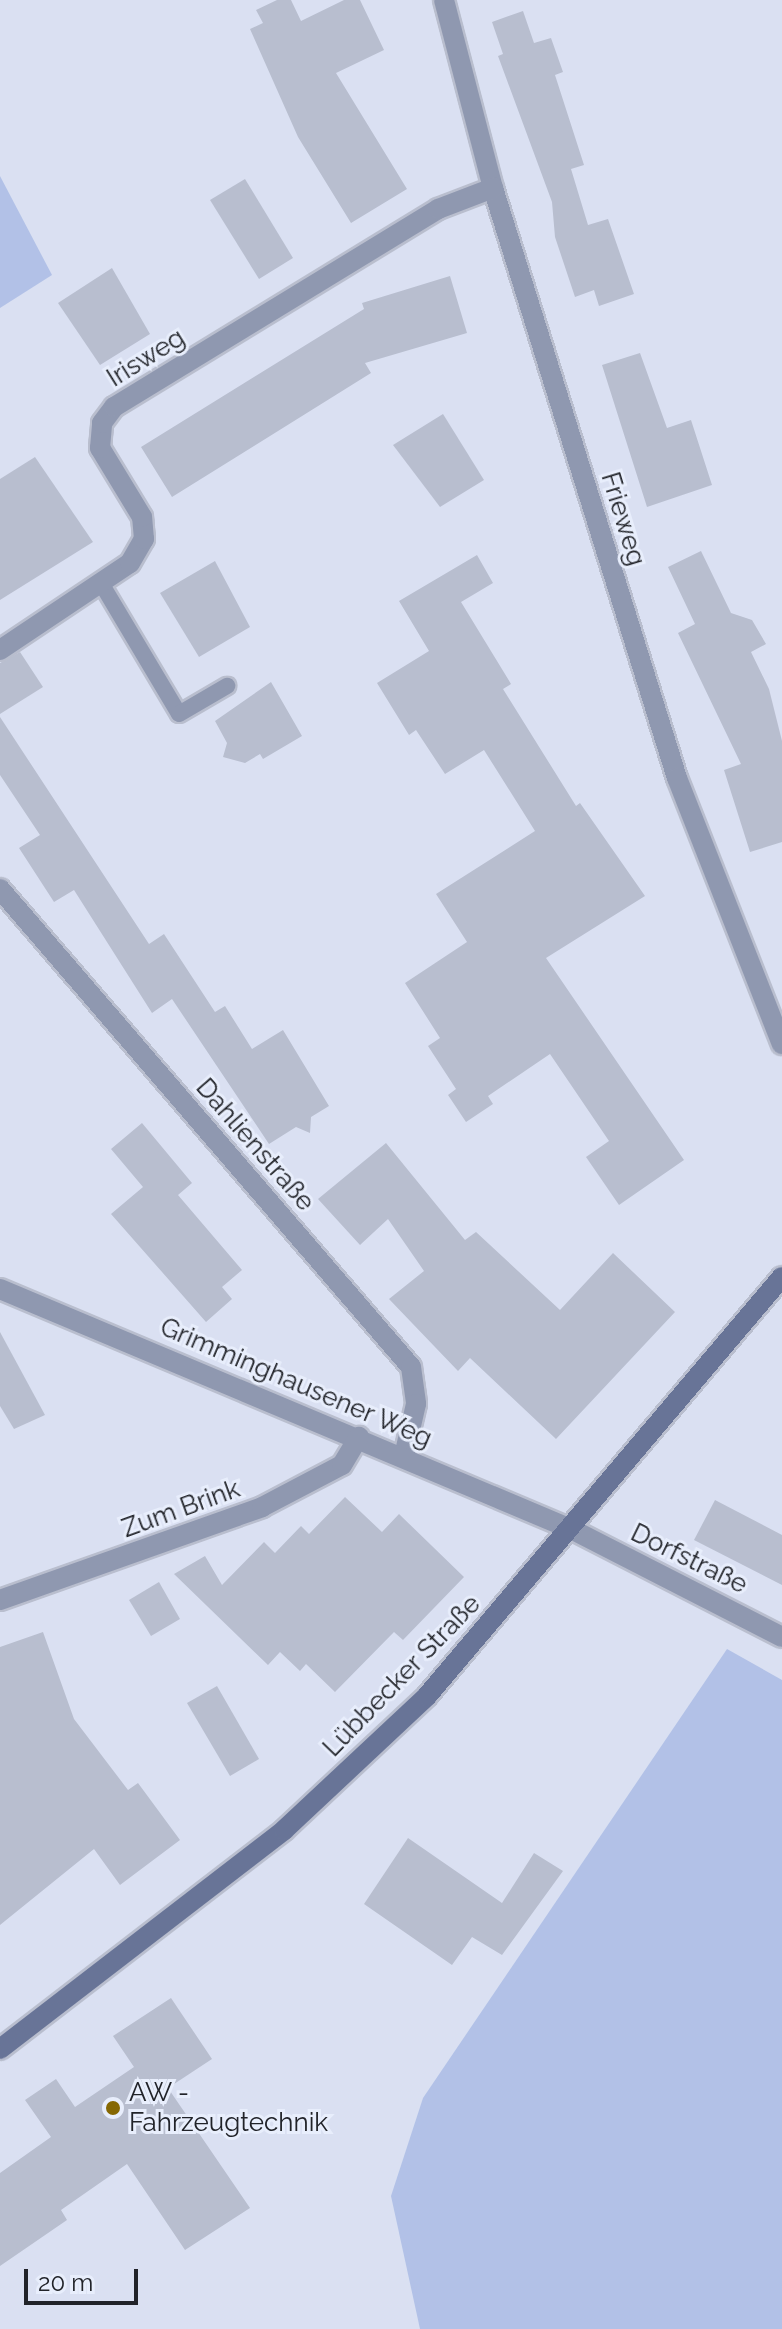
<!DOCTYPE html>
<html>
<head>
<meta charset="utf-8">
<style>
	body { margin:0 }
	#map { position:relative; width:782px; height:2329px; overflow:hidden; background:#dae0f2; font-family:Raleway,sans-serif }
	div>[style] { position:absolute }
	.green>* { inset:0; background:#b2c1e7 }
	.building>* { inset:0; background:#b8becf }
	.roads { filter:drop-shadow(2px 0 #b9bece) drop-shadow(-2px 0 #b9bece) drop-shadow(0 2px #b9bece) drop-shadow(0 -2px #b9bece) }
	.lane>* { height:16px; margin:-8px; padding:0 8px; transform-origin:8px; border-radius:8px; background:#8f98b0 }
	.street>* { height:20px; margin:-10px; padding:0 10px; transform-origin:10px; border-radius:10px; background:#8f98b0 }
	.secondary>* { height:20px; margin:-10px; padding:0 10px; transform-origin:10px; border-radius:10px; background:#687497 }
	.dots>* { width:22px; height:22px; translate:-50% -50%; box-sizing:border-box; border:4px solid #e8eefc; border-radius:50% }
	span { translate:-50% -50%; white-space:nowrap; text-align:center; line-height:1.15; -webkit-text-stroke:6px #e8eefc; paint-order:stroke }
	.street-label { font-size:26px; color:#212329 }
	.poi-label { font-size:26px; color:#212329 }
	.left { translate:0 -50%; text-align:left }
	.scale { position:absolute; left:24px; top:2269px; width:114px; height:36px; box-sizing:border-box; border:4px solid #212329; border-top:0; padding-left:10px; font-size:24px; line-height:28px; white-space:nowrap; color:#212329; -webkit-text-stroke:6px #e8eefc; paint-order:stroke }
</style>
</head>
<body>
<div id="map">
	<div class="green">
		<div style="clip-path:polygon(0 176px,52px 275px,0 308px)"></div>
		<div style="clip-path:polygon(727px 1649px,782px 1680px,782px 2329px,420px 2329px,391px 2196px,423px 2098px)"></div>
	</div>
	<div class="building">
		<div style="clip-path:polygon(277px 0,291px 0,301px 21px,344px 0,360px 0,384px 50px,336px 73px,407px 189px,351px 223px,298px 137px,250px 29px,263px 23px,256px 10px)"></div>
		<div style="clip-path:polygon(523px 11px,534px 43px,551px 38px,563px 72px,555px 75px,584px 165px,571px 169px,588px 225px,608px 219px,634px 294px,599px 306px,594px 290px,575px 297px,555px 237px,552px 202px,498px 56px,503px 54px,492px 22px)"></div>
		<div style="clip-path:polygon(245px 179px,293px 258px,259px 279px,210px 200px)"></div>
		<div style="clip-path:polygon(112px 268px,150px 334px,100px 365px,58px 303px)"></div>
		<div style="clip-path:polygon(450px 276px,467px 333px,365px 363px,371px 373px,172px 497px,141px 447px,364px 309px,362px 303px)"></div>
		<div style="clip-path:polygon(640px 353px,667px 428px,691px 420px,712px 485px,647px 507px,602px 365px)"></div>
		<div style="clip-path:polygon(443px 414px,484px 480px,440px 507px,393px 445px)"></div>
		<div style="clip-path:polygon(35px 457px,93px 542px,0 600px,0 479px)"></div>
		<div style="clip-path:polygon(701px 551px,731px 613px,752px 620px,766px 644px,751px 652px,769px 689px,782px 741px,782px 842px,750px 852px,724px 770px,741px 764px,678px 633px,695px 624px,668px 567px)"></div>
		<div style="clip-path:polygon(477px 555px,493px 583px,461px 602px,511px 684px,503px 689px,576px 806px,580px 803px,645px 896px,546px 958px,684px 1160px,619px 1205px,586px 1157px,609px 1141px,550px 1054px,488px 1096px,493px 1104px,466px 1122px,448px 1095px,456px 1089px,428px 1046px,440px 1038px,405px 983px,467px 942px,436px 894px,535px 831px,484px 750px,445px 774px,416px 730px,409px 735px,377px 683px,429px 651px,399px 601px)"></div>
		<div style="clip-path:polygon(215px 561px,250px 627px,199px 657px,160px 593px)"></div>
		<div style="clip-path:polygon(20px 652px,43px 687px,0 714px,0 663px)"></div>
		<div style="clip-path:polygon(271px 682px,302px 736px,263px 759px,260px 754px,245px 763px,223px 757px,227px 743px,215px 721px)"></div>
		<div style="clip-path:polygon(0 717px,149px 944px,164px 934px,215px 1012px,225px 1006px,252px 1049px,283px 1030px,329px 1106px,311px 1117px,310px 1133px,296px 1127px,269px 1144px,172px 999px,152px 1013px,74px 890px,54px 902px,19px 848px,40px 835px,0 775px)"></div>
		<div style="clip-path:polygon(142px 1123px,192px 1183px,178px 1195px,242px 1270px,222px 1287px,232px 1299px,206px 1322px,111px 1214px,143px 1187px,111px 1149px)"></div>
		<div style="clip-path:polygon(386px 1143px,465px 1240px,476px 1232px,560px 1310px,613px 1253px,675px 1312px,556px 1439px,470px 1358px,458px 1371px,389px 1299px,424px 1271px,388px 1219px,360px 1245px,318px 1199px)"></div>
		<div style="clip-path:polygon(0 1332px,45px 1415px,14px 1429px,0 1406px)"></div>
		<div style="clip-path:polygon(345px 1497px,382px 1532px,399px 1514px,464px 1577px,403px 1640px,394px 1632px,335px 1692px,306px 1664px,300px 1671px,280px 1652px,268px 1665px,174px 1574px,205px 1556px,222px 1585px,264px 1542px,275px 1553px,301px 1526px,309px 1534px)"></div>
		<div style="clip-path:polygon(715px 1500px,782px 1535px,782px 1585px,694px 1540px)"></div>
		<div style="clip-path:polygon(159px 1582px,180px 1619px,151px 1636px,129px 1600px)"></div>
		<div style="clip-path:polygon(43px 1632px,74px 1719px,128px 1790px,138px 1783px,180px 1840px,120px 1885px,94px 1849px,0 1925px,0 1647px)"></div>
		<div style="clip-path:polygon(217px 1686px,259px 1759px,230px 1776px,187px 1703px)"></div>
		<div style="clip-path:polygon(408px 1838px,502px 1903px,534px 1853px,563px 1871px,502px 1955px,472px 1937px,452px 1965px,364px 1904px)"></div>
		<div style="clip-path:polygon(171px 1998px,212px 2059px,168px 2088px,250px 2208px,185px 2250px,127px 2164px,61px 2210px,67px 2220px,0 2266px,0 2173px,51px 2137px,25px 2100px,56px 2079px,75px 2107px,134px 2067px,113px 2036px)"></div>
	</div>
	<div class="roads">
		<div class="lane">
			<div style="left:101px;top:583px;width:152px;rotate:59.2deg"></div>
			<div style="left:179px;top:714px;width:56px;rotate:-30.3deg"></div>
		</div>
		<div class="street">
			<div style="left:444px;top:0;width:194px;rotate:75.4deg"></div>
			<div style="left:493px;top:188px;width:618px;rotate:72.68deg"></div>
			<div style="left:677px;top:778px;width:286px;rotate:68.5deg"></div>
			<div style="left:0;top:650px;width:156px;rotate:-33.8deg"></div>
			<div style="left:130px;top:563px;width:28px;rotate:-60deg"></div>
			<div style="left:144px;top:539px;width:22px;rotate:-95deg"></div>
			<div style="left:142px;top:517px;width:81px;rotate:-121.3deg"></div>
			<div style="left:100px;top:448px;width:25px;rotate:-85deg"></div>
			<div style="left:102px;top:423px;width:20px;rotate:-53deg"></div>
			<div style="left:114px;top:407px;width:380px;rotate:-31.4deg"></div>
			<div style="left:438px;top:209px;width:59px;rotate:-20.9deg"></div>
			<div style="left:0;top:889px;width:630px;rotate:49.31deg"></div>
			<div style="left:411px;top:1367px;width:37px;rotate:82deg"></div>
			<div style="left:416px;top:1404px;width:53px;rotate:103deg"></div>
			<div style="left:0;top:1289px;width:619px;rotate:22.8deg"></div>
			<div style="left:571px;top:1529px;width:237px;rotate:27.1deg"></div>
			<div style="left:0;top:1600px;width:278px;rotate:-19.5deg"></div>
			<div style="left:262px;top:1507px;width:90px;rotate:-27.7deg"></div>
			<div style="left:342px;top:1465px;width:33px;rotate:-59deg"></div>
		</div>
		<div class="secondary">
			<div style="left:0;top:2049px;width:359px;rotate:-37.6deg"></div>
			<div style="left:284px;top:1830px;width:196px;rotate:-43.1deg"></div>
			<div style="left:427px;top:1696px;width:549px;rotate:-49.73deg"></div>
		</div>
	</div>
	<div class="dots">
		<div style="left:113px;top:2108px;background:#866803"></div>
	</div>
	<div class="street-label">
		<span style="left:146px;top:358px;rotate:-32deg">Irisweg</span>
		<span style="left:623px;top:519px;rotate:73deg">Frieweg</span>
		<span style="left:255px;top:1145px;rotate:49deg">Dahlienstraße</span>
		<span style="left:296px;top:1383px;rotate:23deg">Grimminghausener Weg</span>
		<span style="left:181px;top:1509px;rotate:-20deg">Zum Brink</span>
		<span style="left:689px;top:1559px;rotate:26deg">Dorfstraße</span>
		<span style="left:402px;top:1676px;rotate:-46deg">Lübbecker Straße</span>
	</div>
	<div class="poi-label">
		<span class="left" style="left:129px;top:2108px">AW -<br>Fahrzeugtechnik</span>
	</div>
	<div class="scale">20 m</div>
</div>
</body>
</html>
